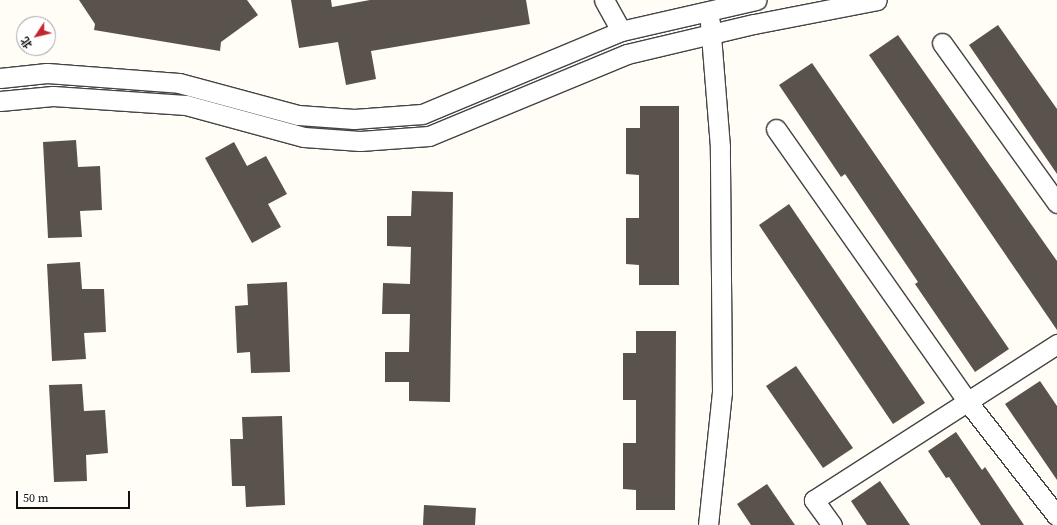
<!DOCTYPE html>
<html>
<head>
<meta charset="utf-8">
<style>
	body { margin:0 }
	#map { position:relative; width:1057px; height:525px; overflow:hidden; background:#fffdf5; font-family:"Source Serif 4","Noto Sans SC",serif }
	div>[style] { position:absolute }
	.building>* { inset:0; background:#5a524d }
	.roads { filter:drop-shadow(1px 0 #444) drop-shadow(-1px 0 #444) drop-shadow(0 1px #444) drop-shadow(0 -1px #444) }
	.minor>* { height:19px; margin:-9.5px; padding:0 9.5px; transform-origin:9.5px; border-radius:9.5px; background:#fff }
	span { translate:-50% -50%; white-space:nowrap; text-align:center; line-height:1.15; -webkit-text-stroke:4px #fff; paint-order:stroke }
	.north { position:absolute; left:16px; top:16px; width:40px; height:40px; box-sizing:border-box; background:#fff; border:1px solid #a0a0a0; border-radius:50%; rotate:235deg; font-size:11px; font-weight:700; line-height:16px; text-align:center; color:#111 }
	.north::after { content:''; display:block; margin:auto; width:14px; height:18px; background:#c4262e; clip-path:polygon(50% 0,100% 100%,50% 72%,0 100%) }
	.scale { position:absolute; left:16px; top:491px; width:114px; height:18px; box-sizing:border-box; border:2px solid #111; border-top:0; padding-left:5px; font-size:12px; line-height:14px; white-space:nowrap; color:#111; -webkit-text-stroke:3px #fff; paint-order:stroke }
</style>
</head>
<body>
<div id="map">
	<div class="building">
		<div style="clip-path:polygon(79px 0,247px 0,258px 15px,221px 42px,220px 51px,94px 30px,95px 24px)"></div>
		<div style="clip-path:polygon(291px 0,331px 0,332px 7px,370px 0,526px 0,530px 24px,371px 51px,376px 79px,346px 85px,338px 42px,299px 48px)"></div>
		<div style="clip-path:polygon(998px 25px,1057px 109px,1057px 174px,969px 45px)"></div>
		<div style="clip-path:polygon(898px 35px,1057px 261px,1057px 330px,869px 55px)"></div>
		<div style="clip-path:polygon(812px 63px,1009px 349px,975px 372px,915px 284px,918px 282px,845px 174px,841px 177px,779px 85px)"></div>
		<div style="clip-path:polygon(640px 106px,679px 106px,679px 285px,639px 285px,639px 265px,626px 264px,626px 218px,639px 218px,639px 175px,626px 174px,626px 128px,640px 128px)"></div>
		<div style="clip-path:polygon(76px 140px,78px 167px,100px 166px,102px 210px,80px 211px,82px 237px,48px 238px,43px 142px)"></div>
		<div style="clip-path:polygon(234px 142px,247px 166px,266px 156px,287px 194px,268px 204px,281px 227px,252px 243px,205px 158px)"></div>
		<div style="clip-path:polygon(412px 191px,453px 192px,450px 402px,409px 401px,409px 382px,385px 382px,385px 352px,409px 352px,410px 314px,382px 314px,383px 283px,410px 284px,411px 247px,387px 246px,387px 216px,411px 216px)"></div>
		<div style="clip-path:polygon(789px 204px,925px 403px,893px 424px,759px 225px)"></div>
		<div style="clip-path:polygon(80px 262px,82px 289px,104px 289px,106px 332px,84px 333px,86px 359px,52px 361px,47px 264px)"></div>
		<div style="clip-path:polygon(287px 282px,290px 372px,251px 373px,250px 352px,237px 353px,235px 306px,248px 305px,247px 284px)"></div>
		<div style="clip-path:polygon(636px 331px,676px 331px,675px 510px,636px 510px,636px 490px,623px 489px,623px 443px,636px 443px,636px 400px,623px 400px,623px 353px,636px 353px)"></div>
		<div style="clip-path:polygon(796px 366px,853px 448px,823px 468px,766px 386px)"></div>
		<div style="clip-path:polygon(1040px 381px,1057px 406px,1057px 480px,1005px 404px)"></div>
		<div style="clip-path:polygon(82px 384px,84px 411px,105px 410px,108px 453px,86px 455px,87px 481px,54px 482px,49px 385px)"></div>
		<div style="clip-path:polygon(282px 416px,285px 505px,246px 507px,245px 486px,232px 486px,230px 439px,243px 439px,242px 417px)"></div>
		<div style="clip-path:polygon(956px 432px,982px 470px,985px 467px,1024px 525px,981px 525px,949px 477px,946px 478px,928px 451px)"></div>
		<div style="clip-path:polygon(880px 481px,910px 525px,867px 525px,851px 501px)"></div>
		<div style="clip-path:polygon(767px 484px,795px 525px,751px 525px,737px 504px)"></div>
		<div style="clip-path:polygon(424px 505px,476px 508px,475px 525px,423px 525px)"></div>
	</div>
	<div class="roads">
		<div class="minor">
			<div style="left:604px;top:0;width:35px;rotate:61deg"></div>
			<div style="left:942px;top:43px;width:197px;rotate:54.3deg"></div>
			<div style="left:0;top:78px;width:47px;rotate:-6.1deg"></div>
			<div style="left:47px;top:73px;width:132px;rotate:4.3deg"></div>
			<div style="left:179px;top:83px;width:123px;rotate:15.1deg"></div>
			<div style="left:298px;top:115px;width:56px;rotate:4.1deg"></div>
			<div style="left:354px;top:119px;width:68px;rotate:-4.2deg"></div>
			<div style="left:422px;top:114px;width:216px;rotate:-22.6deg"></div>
			<div style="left:621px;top:31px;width:139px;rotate:-12.9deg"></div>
			<div style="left:0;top:101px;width:53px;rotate:-5.4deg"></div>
			<div style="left:53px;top:96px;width:133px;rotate:3.9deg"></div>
			<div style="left:186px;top:105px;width:122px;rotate:15.2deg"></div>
			<div style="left:304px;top:137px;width:56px;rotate:4.1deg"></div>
			<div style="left:360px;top:141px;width:69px;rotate:-4.1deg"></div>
			<div style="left:429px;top:136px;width:214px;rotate:-22.5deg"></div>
			<div style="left:627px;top:54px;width:130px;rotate:-13.3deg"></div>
			<div style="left:754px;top:24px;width:125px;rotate:-11deg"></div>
			<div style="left:776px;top:129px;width:332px;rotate:54.9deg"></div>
			<div style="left:967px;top:401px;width:146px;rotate:52deg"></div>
			<div style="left:708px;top:525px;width:134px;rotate:-84deg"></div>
			<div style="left:722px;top:392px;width:245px;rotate:-90.5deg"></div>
			<div style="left:720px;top:147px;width:125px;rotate:-94.6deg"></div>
			<div style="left:832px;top:525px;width:31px;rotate:-126deg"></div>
			<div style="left:814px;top:500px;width:289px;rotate:-32.7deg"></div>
		</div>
	</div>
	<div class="north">北</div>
	<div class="scale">50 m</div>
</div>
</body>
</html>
